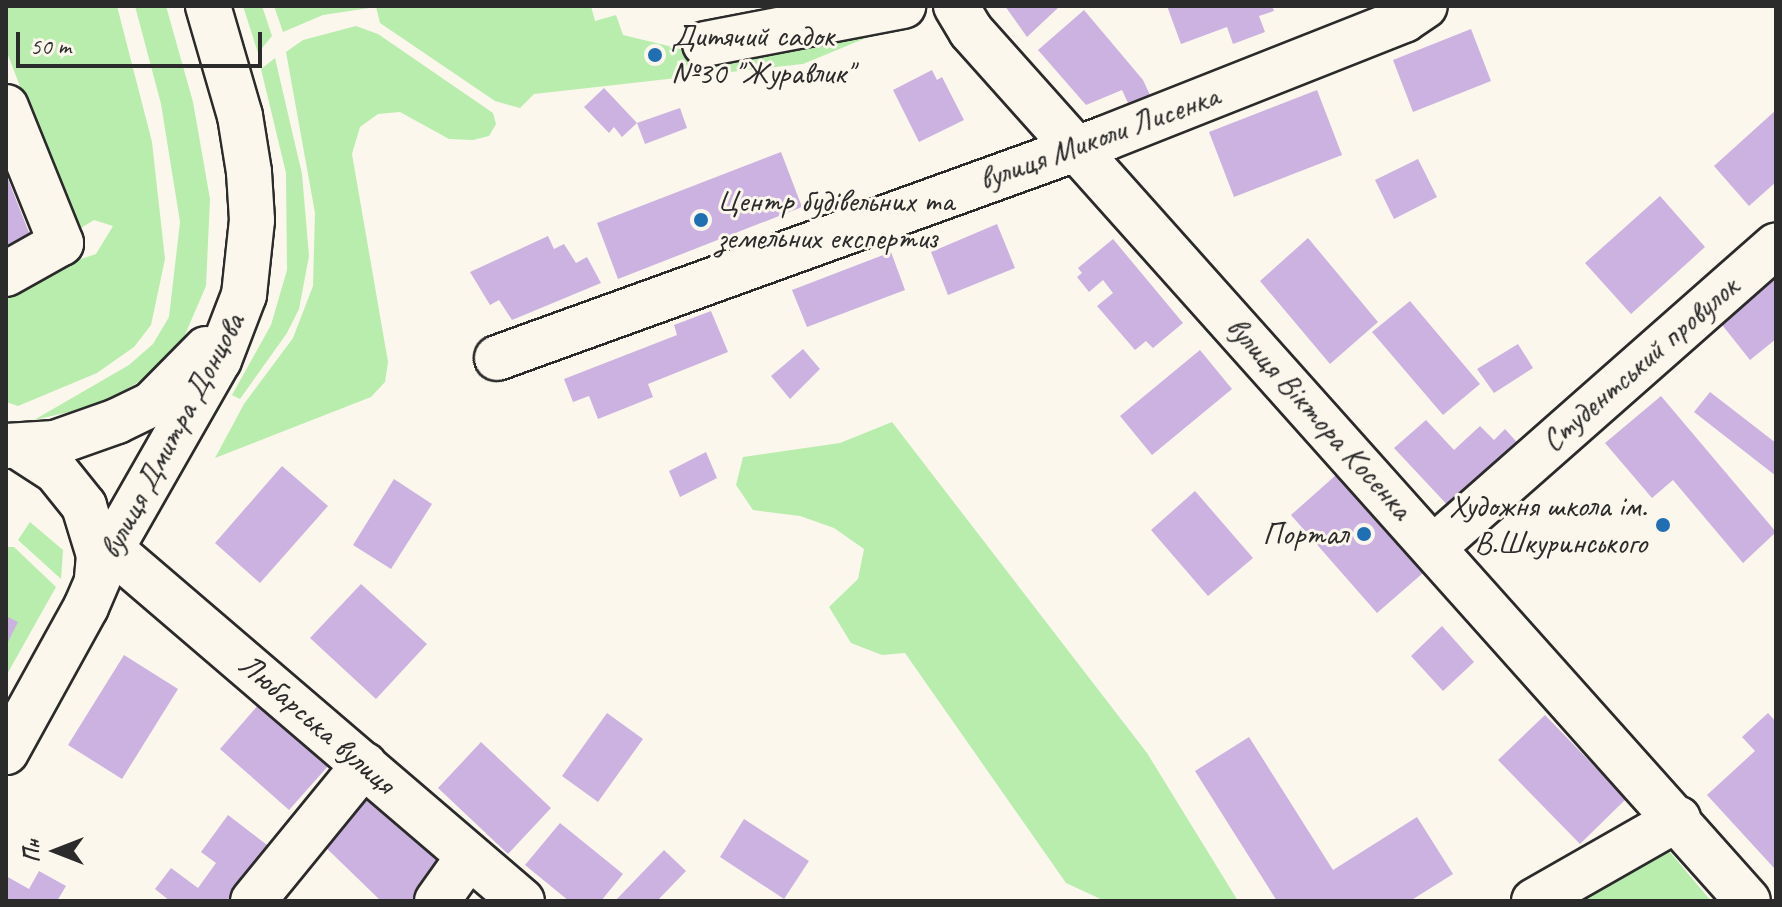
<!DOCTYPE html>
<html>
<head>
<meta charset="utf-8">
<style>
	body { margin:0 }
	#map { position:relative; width:1782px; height:907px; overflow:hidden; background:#fbf7ec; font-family:Caveat,sans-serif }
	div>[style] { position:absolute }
	.green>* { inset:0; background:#b8edae }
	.building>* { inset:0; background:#ccb2e0 }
	.roads { filter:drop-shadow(2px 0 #2b2b2b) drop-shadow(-2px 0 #2b2b2b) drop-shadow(0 2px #2b2b2b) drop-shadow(0 -2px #2b2b2b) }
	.minor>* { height:44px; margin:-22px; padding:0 22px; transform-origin:22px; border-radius:22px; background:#fbf7ec }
	.dots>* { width:22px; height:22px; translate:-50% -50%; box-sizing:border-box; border:4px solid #fbf7ec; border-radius:50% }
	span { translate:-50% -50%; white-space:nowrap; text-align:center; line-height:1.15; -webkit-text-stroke:6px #fbf7ec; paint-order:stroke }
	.poi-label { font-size:32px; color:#2b2b2b }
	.left { translate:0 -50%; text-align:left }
	.right { translate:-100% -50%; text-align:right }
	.street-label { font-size:32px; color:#2b2b2b }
	.frame { position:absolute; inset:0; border:8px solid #2b2b2b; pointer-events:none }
	.north { position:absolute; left:16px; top:811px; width:80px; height:80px; -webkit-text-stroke:6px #fbf7ec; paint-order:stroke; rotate:270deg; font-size:22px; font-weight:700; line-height:32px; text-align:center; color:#2b2b2b }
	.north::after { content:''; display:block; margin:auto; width:28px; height:36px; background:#2b2b2b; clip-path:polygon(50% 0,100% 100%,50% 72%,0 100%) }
	.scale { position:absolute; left:16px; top:32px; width:246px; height:36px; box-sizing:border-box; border:4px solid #2b2b2b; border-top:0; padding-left:10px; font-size:24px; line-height:28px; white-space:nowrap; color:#2b2b2b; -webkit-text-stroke:6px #fbf7ec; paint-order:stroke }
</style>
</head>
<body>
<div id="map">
	<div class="green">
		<div style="clip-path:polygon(6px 6px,117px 6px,152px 142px,165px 259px,151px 325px,134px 347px,97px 373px,18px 406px,6px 402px,6px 284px,96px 254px,113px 226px,94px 220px,76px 231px,6px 50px)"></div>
		<div style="clip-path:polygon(135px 6px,166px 6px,193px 102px,210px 199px,206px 286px,181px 344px,150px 375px,100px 405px,34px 420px,129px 365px,153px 344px,169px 317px,180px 222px,161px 104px)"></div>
		<div style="clip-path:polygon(243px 6px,262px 6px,272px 36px,258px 53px)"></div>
		<div style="clip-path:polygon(274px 6px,591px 6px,595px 21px,616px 15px,623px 35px,706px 55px,924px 14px,803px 64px,534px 94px,520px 108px,495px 101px,380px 23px,376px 7px,323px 15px,283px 32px)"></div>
		<div style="clip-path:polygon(356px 26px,378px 34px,493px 113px,496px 124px,489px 136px,473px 140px,449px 139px,400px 112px,378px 114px,360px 127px,352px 154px,388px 362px,385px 382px,371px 397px,215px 458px,244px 404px,293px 338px,313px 286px,315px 213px,286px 52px,303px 40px)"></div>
		<div style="clip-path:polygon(275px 58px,302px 174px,309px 256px,299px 309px,287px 333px,240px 399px,232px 395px,271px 325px,287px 270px,286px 173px,261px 69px)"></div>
		<div style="clip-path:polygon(892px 422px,1147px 753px,1238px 901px,1105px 901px,1066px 883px,905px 653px,882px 655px,851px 643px,829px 607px,858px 579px,864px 549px,834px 528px,800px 516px,753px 510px,736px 485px,743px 457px,840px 443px)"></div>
		<div style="clip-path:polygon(30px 522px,63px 550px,61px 579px,18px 540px)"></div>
		<div style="clip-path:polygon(6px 547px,14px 547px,56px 587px,6px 676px)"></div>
		<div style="clip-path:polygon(1654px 833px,1711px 901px,1557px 901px)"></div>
	</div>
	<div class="building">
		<div style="clip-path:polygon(1005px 6px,1060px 6px,1027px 37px)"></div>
		<div style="clip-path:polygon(1167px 6px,1272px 6px,1274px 11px,1259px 16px,1265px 32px,1233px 44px,1227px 27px,1181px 44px)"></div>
		<div style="clip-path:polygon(1084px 10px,1143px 80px,1150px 95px,1128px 103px,1122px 90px,1086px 105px,1038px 50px)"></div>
		<div style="clip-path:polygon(1471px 29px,1491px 81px,1413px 112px,1393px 60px)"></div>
		<div style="clip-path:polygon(932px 70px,937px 80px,942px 77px,964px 120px,919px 142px,893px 90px)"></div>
		<div style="clip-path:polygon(604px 88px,637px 123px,622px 137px,614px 127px,609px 133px,584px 107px)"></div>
		<div style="clip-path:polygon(1317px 90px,1342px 155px,1234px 197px,1209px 132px)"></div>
		<div style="clip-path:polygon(680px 108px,687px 128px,645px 144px,637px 123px)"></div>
		<div style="clip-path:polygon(1776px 110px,1776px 182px,1749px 206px,1714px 166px)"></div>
		<div style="clip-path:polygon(781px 152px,802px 207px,618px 279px,597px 223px)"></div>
		<div style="clip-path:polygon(1418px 159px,1437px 197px,1394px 219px,1375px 180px)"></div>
		<div style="clip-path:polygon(6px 174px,32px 240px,6px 250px)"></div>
		<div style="clip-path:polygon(1660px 196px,1705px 247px,1631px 314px,1585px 263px)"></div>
		<div style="clip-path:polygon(997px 224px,1015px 268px,948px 295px,931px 252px)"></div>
		<div style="clip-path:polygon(548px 236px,554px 249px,564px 244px,576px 263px,587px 257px,601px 283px,512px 320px,499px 300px,490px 305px,470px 272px)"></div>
		<div style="clip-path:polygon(1308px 238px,1378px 322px,1330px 364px,1260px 281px)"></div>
		<div style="clip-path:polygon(1113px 239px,1183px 323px,1153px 348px,1146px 341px,1135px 350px,1097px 306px,1113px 293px,1103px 280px,1089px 292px,1077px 277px,1082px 273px,1078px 268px)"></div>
		<div style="clip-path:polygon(891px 252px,905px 290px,807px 327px,792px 290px)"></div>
		<div style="clip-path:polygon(1776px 268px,1776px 339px,1750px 360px,1715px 316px)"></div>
		<div style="clip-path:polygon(1410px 301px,1480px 384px,1443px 415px,1372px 332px)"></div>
		<div style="clip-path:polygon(711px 311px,728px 352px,648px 384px,653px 397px,598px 419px,589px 396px,573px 402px,564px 379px,677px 335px,674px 325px)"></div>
		<div style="clip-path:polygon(1518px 344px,1533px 368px,1494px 393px,1477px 369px)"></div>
		<div style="clip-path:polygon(803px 349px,820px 369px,790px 399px,771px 376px)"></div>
		<div style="clip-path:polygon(1200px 350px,1232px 389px,1152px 455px,1120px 416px)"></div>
		<div style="clip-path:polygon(1710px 392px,1776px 443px,1776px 476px,1694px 412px)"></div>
		<div style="clip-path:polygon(1661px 396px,1776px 532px,1743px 563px,1673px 480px,1652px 498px,1605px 443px)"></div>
		<div style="clip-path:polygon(1426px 420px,1454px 450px,1480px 426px,1494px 440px,1505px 429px,1523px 449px,1453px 511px,1394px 448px)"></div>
		<div style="clip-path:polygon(706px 452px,717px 478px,680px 497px,669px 471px)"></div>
		<div style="clip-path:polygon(282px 466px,328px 506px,260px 583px,215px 543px)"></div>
		<div style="clip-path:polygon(1336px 475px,1423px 573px,1377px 613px,1291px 515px)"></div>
		<div style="clip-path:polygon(394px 479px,432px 504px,391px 569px,353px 545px)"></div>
		<div style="clip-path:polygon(1195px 491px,1253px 558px,1208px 596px,1151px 530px)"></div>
		<div style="clip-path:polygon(361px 584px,427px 644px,376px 699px,310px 638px)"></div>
		<div style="clip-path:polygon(6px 616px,18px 622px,6px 646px)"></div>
		<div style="clip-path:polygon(1442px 626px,1474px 662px,1443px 691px,1411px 656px)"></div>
		<div style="clip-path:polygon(124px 655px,178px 689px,122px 779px,68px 745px)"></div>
		<div style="clip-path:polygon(259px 704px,329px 765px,289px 810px,220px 749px)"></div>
		<div style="clip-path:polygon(607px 713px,643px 739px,598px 802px,562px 776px)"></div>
		<div style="clip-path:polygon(1768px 713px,1776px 722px,1774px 868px,1707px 795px,1755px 751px,1742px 737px)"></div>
		<div style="clip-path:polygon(1545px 715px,1626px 799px,1580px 844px,1498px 760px)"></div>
		<div style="clip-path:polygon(1249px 737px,1333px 870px,1417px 817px,1453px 874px,1410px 901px,1277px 901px,1195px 771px)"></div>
		<div style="clip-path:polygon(481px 742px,551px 808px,508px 854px,438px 788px)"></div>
		<div style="clip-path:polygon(367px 788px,447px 867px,414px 901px,381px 901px,317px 839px)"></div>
		<div style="clip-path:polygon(228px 815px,275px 851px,238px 901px,170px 901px,155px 889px,171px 868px,198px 888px,216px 863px,201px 852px)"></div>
		<div style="clip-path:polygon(744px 819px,809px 861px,784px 899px,720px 857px)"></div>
		<div style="clip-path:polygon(560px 823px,623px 874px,601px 901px,569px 901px,525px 865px)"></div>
		<div style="clip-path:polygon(664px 850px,686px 871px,657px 901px,615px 901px)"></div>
		<div style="clip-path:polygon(39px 871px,66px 886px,57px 901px,6px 901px,6px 876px,29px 889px)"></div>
	</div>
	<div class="roads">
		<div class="minor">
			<div style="left:956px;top:6px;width:29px;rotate:59deg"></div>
			<div style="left:971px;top:31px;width:1166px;rotate:48.23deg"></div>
			<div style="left:705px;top:44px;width:202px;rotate:-10.9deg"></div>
			<div style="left:6px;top:107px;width:147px;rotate:68deg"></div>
			<div style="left:61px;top:243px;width:63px;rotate:150.6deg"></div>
			<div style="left:497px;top:358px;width:648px;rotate:-19.86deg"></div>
			<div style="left:1106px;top:138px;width:321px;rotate:-21.6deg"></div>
			<div style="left:1404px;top:20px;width:25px;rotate:-34deg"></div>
			<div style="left:6px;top:446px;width:49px;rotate:-3.5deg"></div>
			<div style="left:55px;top:443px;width:66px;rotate:-19.5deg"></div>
			<div style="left:117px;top:421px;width:39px;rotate:-26deg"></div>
			<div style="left:152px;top:404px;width:77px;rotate:-45.5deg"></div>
			<div style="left:22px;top:449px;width:40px;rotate:32.9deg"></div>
			<div style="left:56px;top:471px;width:45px;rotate:51.3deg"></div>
			<div style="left:84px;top:506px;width:51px;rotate:73deg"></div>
			<div style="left:99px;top:555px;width:25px;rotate:95deg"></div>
			<div style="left:1434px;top:547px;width:456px;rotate:-41.4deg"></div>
			<div style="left:111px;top:549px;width:541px;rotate:40.58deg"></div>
			<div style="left:6px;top:752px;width:166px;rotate:-61.1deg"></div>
			<div style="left:86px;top:607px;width:63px;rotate:-66.7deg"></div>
			<div style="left:111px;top:549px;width:218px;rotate:-60.3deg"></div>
			<div style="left:219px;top:360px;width:70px;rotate:-69deg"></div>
			<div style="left:244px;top:295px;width:75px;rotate:-83.9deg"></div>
			<div style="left:252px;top:220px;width:48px;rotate:-93.6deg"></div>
			<div style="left:249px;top:172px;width:57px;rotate:-99.1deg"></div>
			<div style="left:240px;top:116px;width:115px;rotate:-106.2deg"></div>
			<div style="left:253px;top:901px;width:176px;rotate:-50.8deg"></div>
			<div style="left:437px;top:901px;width:55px;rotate:-54.6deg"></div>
			<div style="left:1534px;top:901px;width:166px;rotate:-29.7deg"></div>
		</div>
	</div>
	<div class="dots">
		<div style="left:655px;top:55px;background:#1f6fb2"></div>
		<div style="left:701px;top:220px;background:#1f6fb2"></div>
		<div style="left:1663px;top:525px;background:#1f6fb2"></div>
		<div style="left:1364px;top:534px;background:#1f6fb2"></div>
	</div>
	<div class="poi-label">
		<span class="left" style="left:671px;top:55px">Дитячий садок<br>№30 "Журавлик"</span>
		<span class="left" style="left:717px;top:220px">Центр будівельних та<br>земельних експертиз</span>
		<span class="right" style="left:1647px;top:525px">Художня школа ім.<br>В.Шкуринського</span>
		<span class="right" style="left:1348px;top:534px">Портал</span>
	</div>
	<div class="street-label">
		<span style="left:1099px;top:138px;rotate:-20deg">вулиця Миколи Лисенка</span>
		<span style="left:1640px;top:364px;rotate:-41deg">Студентський провулок</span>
		<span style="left:1319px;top:418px;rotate:48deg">вулиця Віктора Косенка</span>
		<span style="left:172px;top:436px;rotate:-62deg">вулиця Дмитра Донцова</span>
		<span style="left:317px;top:724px;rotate:41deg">Любарська вулиця</span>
	</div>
	<div class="frame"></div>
	<div class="north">Пн</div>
	<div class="scale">50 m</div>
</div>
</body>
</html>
